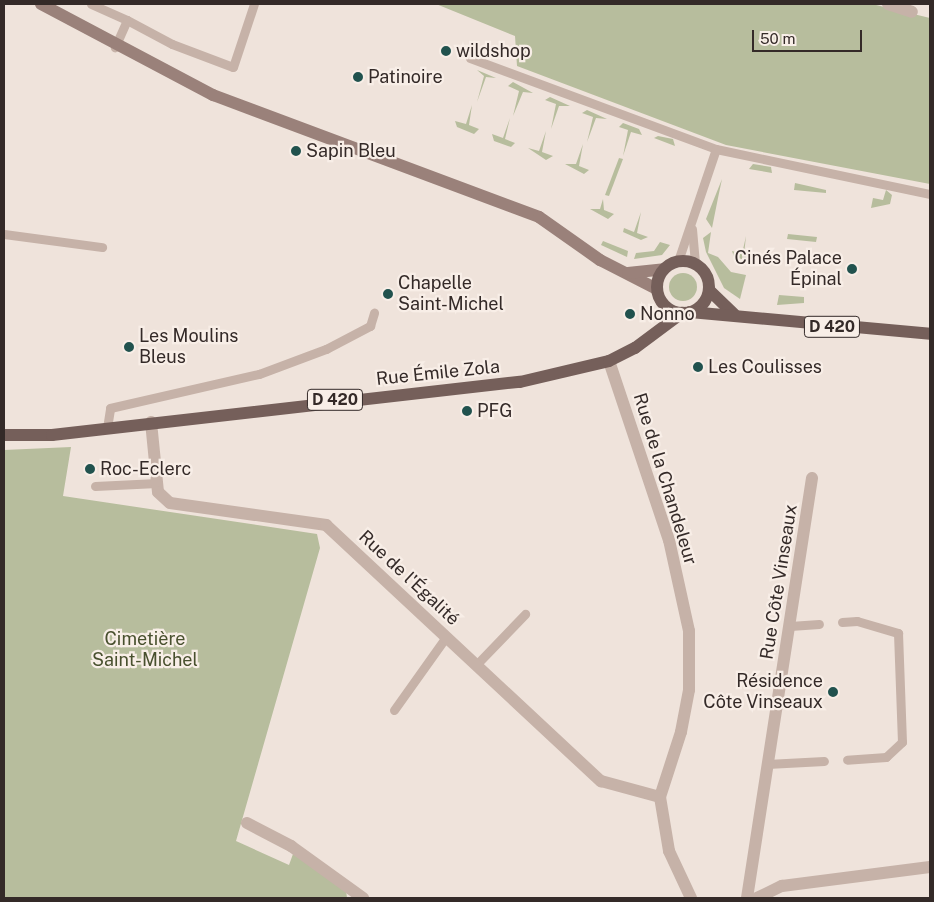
<!DOCTYPE html>
<html>
<head>
<meta charset="utf-8">
<style>
	body { margin:0 }
	#map { position:relative; width:934px; height:902px; overflow:hidden; background:#efe3db; font-family:"Public Sans",sans-serif }
	div>[style] { position:absolute }
	.green>* { inset:0; background:#b7bd9d }
	.round { border-radius:50% }
	.lane>* { height:9px; margin:-4.5px; padding:0 4.5px; transform-origin:4.5px; border-radius:4.5px; background:#c6b2a8 }
	.street>* { height:12px; margin:-6px; padding:0 6px; transform-origin:6px; border-radius:6px; background:#c6b2a8 }
	.secondary>* { height:12px; margin:-6px; padding:0 6px; transform-origin:6px; border-radius:6px; background:#9a817a }
	.primary>* { height:12px; margin:-6px; padding:0 6px; transform-origin:6px; border-radius:6px; background:#755f5a }
	.primary>.ring { margin:-6px; padding:0; box-sizing:content-box; background:none; border:12px solid #755f5a; border-radius:50% }
	.dots>* { width:14px; height:14px; translate:-50% -50%; box-sizing:border-box; border:2px solid #f8eee7; border-radius:50% }
	span { translate:-50% -50%; white-space:nowrap; text-align:center; line-height:1.15; -webkit-text-stroke:4.5px #f8eee7; paint-order:stroke }
	.shield-label span { padding:1px 4px; background:#f8eee7; border:1px solid; border-radius:4px; -webkit-text-stroke-width:0 }
	.shield-label { font-size:16px; color:#342a28; font-weight:700 }
	.poi-label { font-size:18px; color:#342a28 }
	.left { translate:0 -50%; text-align:left }
	.right { translate:-100% -50%; text-align:right }
	.street-label { font-size:18px; color:#342a28 }
	.park-label { font-size:18px; color:#48502e }
	.frame { position:absolute; inset:0; border:5px solid #342a28; pointer-events:none }
	.scale { position:absolute; left:752px; top:30px; width:110px; height:22px; box-sizing:border-box; border:2px solid #342a28; border-top:0; padding-left:6px; font-size:15px; line-height:18px; white-space:nowrap; color:#342a28; -webkit-text-stroke:4px #f8eee7; paint-order:stroke }
</style>
</head>
<body>
<div id="map">
	<div class="green">
		<div style="clip-path:polygon(436px 4px,872px 4px,930px 18px,930px 184px,726px 145px,517px 66px,515px 36px)"></div>
		<div style="clip-path:polygon(477px 70px,496px 78px,486px 77px,477px 102px,484px 76px)"></div>
		<div style="clip-path:polygon(513px 82px,533px 93px,523px 92px,513px 116px,519px 91px,508px 86px)"></div>
		<div style="clip-path:polygon(550px 97px,570px 106px,559px 106px,551px 129px,556px 104px,545px 100px)"></div>
		<div style="clip-path:polygon(472px 105px,469px 125px,479px 129px,474px 134px,457px 127px,455px 121px,466px 124px)"></div>
		<div style="clip-path:polygon(587px 110px,607px 119px,596px 118px,587px 142px,593px 117px,582px 113px)"></div>
		<div style="clip-path:polygon(510px 118px,505px 139px,515px 143px,511px 147px,494px 141px,492px 134px,503px 138px)"></div>
		<div style="clip-path:polygon(623px 123px,639px 129px,642px 135px,631px 132px,623px 156px,628px 130px,619px 127px)"></div>
		<div style="clip-path:polygon(546px 131px,542px 152px,553px 156px,546px 160px,528px 148px,539px 151px)"></div>
		<div style="clip-path:polygon(658px 136px,673px 139px,675px 146px,654px 138px)"></div>
		<div style="clip-path:polygon(583px 144px,579px 166px,589px 170px,584px 174px,565px 164px,576px 164px)"></div>
		<div style="clip-path:polygon(619px 158px,623px 159px,609px 196px,605px 195px)"></div>
		<div style="clip-path:polygon(753px 164px,771px 167px,772px 173px,749px 169px)"></div>
		<div style="clip-path:polygon(722px 179px,718px 198px,712px 228px,706px 219px)"></div>
		<div style="clip-path:polygon(795px 183px,826px 190px,826px 193px,794px 190px)"></div>
		<div style="clip-path:polygon(886px 190px,892px 195px,890px 204px,871px 208px,873px 198px,883px 200px)"></div>
		<div style="clip-path:polygon(603px 199px,604px 210px,614px 214px,608px 219px,590px 209px,600px 209px)"></div>
		<div style="clip-path:polygon(641px 212px,637px 233px,648px 237px,641px 240px,623px 232px,624px 228px,634px 232px)"></div>
		<div style="clip-path:polygon(711px 232px,708px 253px,718px 257px,731px 272px,746px 275px,740px 299px,724px 288px,706px 252px,703px 238px)"></div>
		<div style="clip-path:polygon(788px 234px,817px 237px,816px 242px,787px 239px)"></div>
		<div style="clip-path:polygon(746px 236px,744px 255px,755px 258px,750px 261px,734px 257px,732px 251px,742px 254px)"></div>
		<div style="clip-path:polygon(603px 241px,628px 251px,627px 257px,601px 245px)"></div>
		<div style="clip-path:polygon(660px 242px,670px 245px,662px 255px,634px 259px,636px 253px,654px 251px)"></div>
		<div class="round" style="left:669px;top:273px;width:28px;height:28px"></div>
		<div style="clip-path:polygon(779px 295px,804px 297px,804px 303px,777px 305px)"></div>
		<div style="clip-path:polygon(71px 447px,63px 496px,317px 534px,320px 548px,236px 841px,289px 865px,293px 854px,346px 890px,347px 898px,4px 898px,4px 450px)"></div>
	</div>
	<div class="lane">
		<div style="left:91px;top:4px;width:39px;rotate:24deg"></div>
		<div style="left:127px;top:20px;width:30px;rotate:114deg"></div>
		<div style="left:127px;top:20px;width:51px;rotate:28.1deg"></div>
		<div style="left:172px;top:44px;width:65px;rotate:20.7deg"></div>
		<div style="left:233px;top:67px;width:66px;rotate:-71.6deg"></div>
		<div style="left:470px;top:58px;width:262px;rotate:20.3deg"></div>
		<div style="left:716px;top:149px;width:219px;rotate:11.9deg"></div>
		<div style="left:692px;top:229px;width:36px;rotate:85deg"></div>
		<div style="left:4px;top:234px;width:99px;rotate:7.6deg"></div>
		<div style="left:678px;top:261px;width:118px;rotate:-71.3deg"></div>
		<div style="left:107px;top:428px;width:20px;rotate:-81deg"></div>
		<div style="left:110px;top:408px;width:153px;rotate:-12.9deg"></div>
		<div style="left:259px;top:374px;width:72px;rotate:-20.5deg"></div>
		<div style="left:326px;top:349px;width:50px;rotate:-27.6deg"></div>
		<div style="left:370px;top:326px;width:14px;rotate:-73deg"></div>
		<div style="left:95px;top:486px;width:62px;rotate:-2.8deg"></div>
		<div style="left:842px;top:622px;width:15px;rotate:-4deg"></div>
		<div style="left:857px;top:621px;width:43px;rotate:16.3deg"></div>
		<div style="left:898px;top:633px;width:109px;rotate:87.9deg"></div>
		<div style="left:902px;top:742px;width:22px;rotate:137deg"></div>
		<div style="left:886px;top:757px;width:39px;rotate:176deg"></div>
		<div style="left:790px;top:626px;width:29px;rotate:-4deg"></div>
		<div style="left:476px;top:665px;width:71px;rotate:-46.1deg"></div>
		<div style="left:394px;top:710px;width:90px;rotate:-54.5deg"></div>
		<div style="left:767px;top:764px;width:57px;rotate:-3deg"></div>
	</div>
	<div class="street">
		<div style="left:888px;top:4px;width:25px;rotate:18deg"></div>
		<div style="left:609px;top:361px;width:189px;rotate:71.5deg"></div>
		<div style="left:669px;top:540px;width:93px;rotate:77.6deg"></div>
		<div style="left:689px;top:631px;width:59px;rotate:90deg"></div>
		<div style="left:689px;top:690px;width:43px;rotate:100.8deg"></div>
		<div style="left:681px;top:732px;width:68px;rotate:107.9deg"></div>
		<div style="left:660px;top:797px;width:55px;rotate:80.5deg"></div>
		<div style="left:669px;top:851px;width:52px;rotate:64.9deg"></div>
		<div style="left:151px;top:422px;width:70px;rotate:84.3deg"></div>
		<div style="left:158px;top:492px;width:16px;rotate:43deg"></div>
		<div style="left:170px;top:503px;width:158px;rotate:8deg"></div>
		<div style="left:326px;top:525px;width:376px;rotate:43deg"></div>
		<div style="left:601px;top:781px;width:61px;rotate:15.2deg"></div>
		<div style="left:247px;top:823px;width:50px;rotate:27.6deg"></div>
		<div style="left:291px;top:846px;width:89px;rotate:35.8deg"></div>
		<div style="left:747px;top:898px;width:425px;rotate:-81.2deg"></div>
		<div style="left:757px;top:898px;width:28px;rotate:-26deg"></div>
		<div style="left:782px;top:886px;width:149px;rotate:-7.3deg"></div>
	</div>
	<div class="secondary">
		<div style="left:41px;top:4px;width:195px;rotate:27.9deg"></div>
		<div style="left:213px;top:95px;width:348px;rotate:20.5deg"></div>
		<div style="left:539px;top:217px;width:75px;rotate:35.2deg"></div>
		<div style="left:600px;top:260px;width:64px;rotate:27deg"></div>
		<div style="left:628px;top:273px;width:36px;rotate:-6deg"></div>
	</div>
	<div class="primary">
		<div class="ring" style="left:657px;top:261px;width:40px;height:40px"></div>
		<div style="left:709px;top:290px;width:35px;rotate:44deg"></div>
		<div style="left:690px;top:312px;width:241px;rotate:5.2deg"></div>
		<div style="left:4px;top:435px;width:48px"></div>
		<div style="left:52px;top:435px;width:471px;rotate:-6.5deg"></div>
		<div style="left:520px;top:382px;width:91px;rotate:-13.3deg"></div>
		<div style="left:609px;top:361px;width:29px;rotate:-27deg"></div>
		<div style="left:635px;top:348px;width:59px;rotate:-36.7deg"></div>
	</div>
	<div class="dots">
		<div style="left:446px;top:51px;background:#21524e"></div>
		<div style="left:358px;top:77px;background:#21524e"></div>
		<div style="left:296px;top:151px;background:#21524e"></div>
		<div style="left:852px;top:269px;background:#21524e"></div>
		<div style="left:388px;top:294px;background:#21524e"></div>
		<div style="left:630px;top:314px;background:#21524e"></div>
		<div style="left:129px;top:347px;background:#21524e"></div>
		<div style="left:698px;top:367px;background:#21524e"></div>
		<div style="left:467px;top:411px;background:#21524e"></div>
		<div style="left:90px;top:469px;background:#21524e"></div>
		<div style="left:833px;top:692px;background:#21524e"></div>
	</div>
	<div class="shield-label">
		<span style="left:832px;top:327px">D 420</span>
		<span style="left:335px;top:400px">D 420</span>
	</div>
	<div class="poi-label">
		<span class="left" style="left:456px;top:51px">wildshop</span>
		<span class="left" style="left:368px;top:77px">Patinoire</span>
		<span class="left" style="left:306px;top:151px">Sapin Bleu</span>
		<span class="right" style="left:842px;top:269px">Cinés Palace<br>Épinal</span>
		<span class="left" style="left:398px;top:294px">Chapelle<br>Saint-Michel</span>
		<span class="left" style="left:640px;top:314px">Nonno</span>
		<span class="left" style="left:139px;top:347px">Les Moulins<br>Bleus</span>
		<span class="left" style="left:708px;top:367px">Les Coulisses</span>
		<span class="left" style="left:477px;top:411px">PFG</span>
		<span class="left" style="left:100px;top:469px">Roc-Eclerc</span>
		<span class="right" style="left:823px;top:692px">Résidence<br>Côte Vinseaux</span>
	</div>
	<div class="street-label">
		<span style="left:438px;top:373px;rotate:-6deg">Rue Émile Zola</span>
		<span style="left:665px;top:479px;rotate:73deg">Rue de la Chandeleur</span>
		<span style="left:409px;top:578px;rotate:43deg">Rue de l'Égalité</span>
		<span style="left:779px;top:582px;rotate:-81deg">Rue Côte Vinseaux</span>
	</div>
	<div class="park-label">
		<span style="left:145px;top:650px">Cimetière<br>Saint-Michel</span>
	</div>
	<div class="frame"></div>
	<div class="scale">50 m</div>
</div>
</body>
</html>
